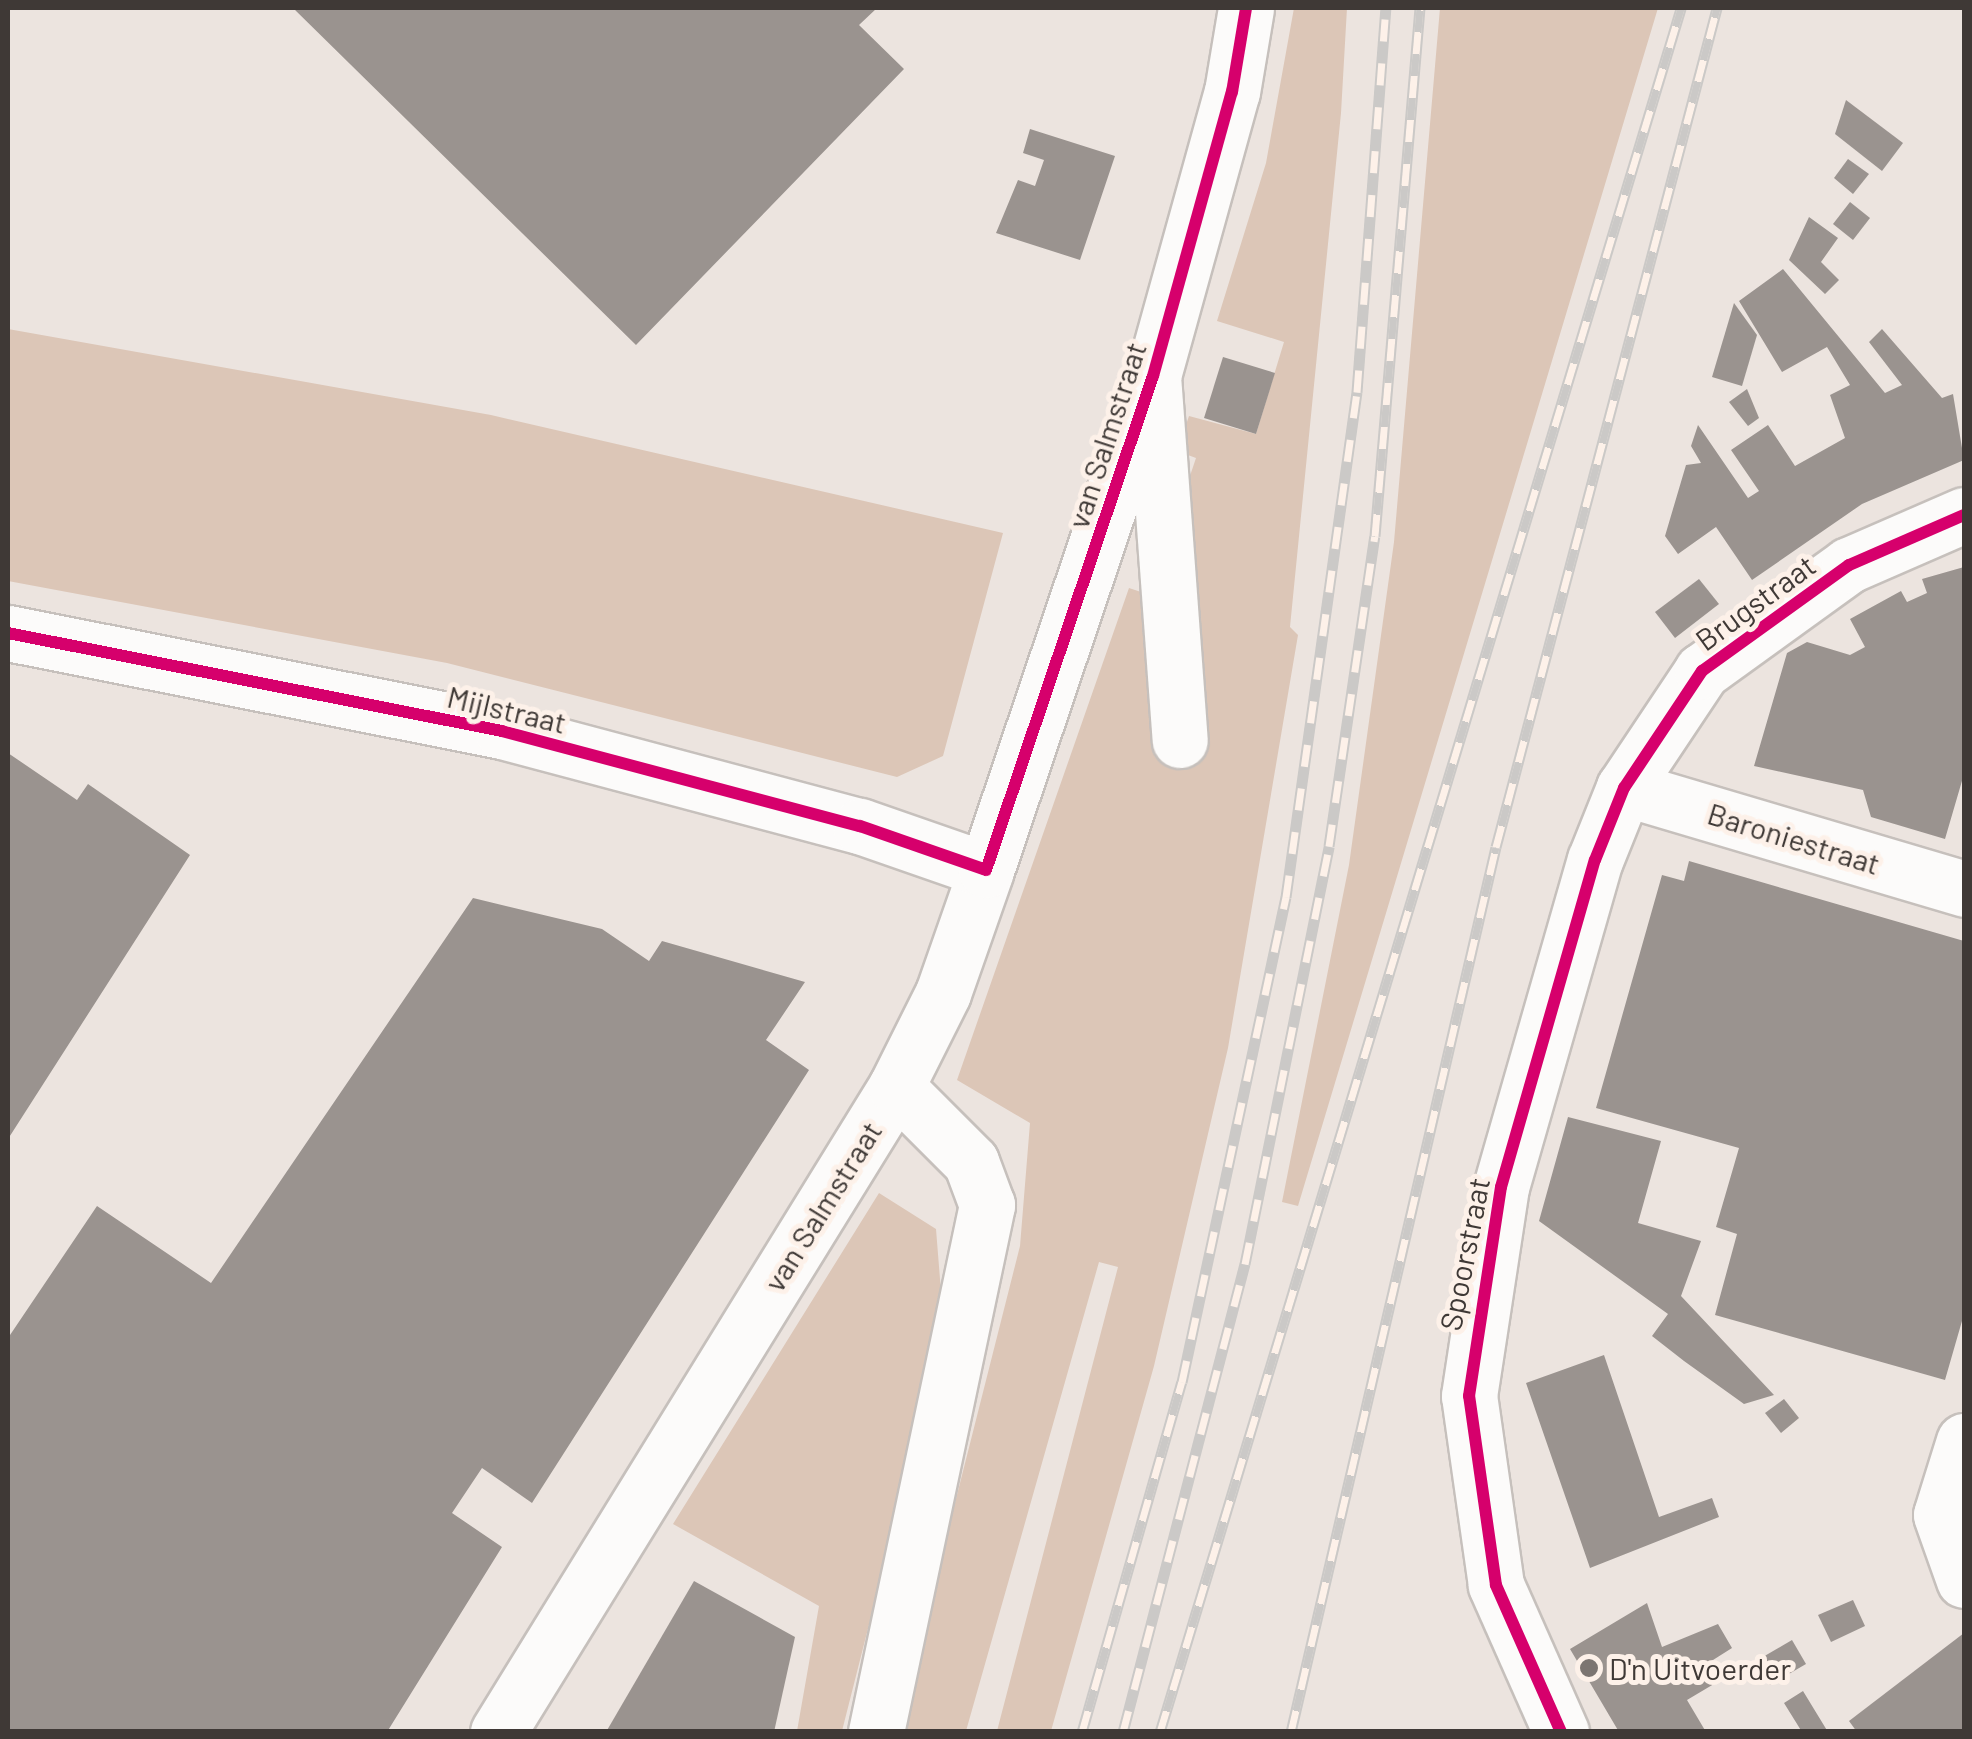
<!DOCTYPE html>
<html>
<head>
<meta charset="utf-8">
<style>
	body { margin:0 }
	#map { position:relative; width:1972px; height:1739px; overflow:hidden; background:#ece4df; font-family:Barlow,sans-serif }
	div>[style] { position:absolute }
	.green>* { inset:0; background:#dcc6b7 }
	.building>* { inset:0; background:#9a938f }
	.roads { filter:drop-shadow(2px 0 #c6c0bc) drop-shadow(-2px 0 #c6c0bc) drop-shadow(0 2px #c6c0bc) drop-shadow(0 -2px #c6c0bc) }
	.minor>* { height:55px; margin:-27.5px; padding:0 27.5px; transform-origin:27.5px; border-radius:27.5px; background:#fcfbfa }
	.major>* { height:55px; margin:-27.5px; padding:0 27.5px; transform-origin:27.5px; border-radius:27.5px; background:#fcfbfa }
	.rail>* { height:11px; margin-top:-5.5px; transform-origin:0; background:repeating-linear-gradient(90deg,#fdf1e9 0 22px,#cbc9c7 0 44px); box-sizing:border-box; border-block:2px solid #cbc9c7 }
	.cycleway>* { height:12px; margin:-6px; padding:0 6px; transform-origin:6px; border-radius:6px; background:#d6006c }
	.dots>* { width:28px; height:28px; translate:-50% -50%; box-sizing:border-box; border:5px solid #fdf1e9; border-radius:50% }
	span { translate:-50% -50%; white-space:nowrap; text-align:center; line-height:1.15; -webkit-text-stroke:10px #fdf1e9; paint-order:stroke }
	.street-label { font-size:30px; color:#3f3936 }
	.poi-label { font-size:30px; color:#3f3936 }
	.left { translate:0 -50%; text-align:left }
	.frame { position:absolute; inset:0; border:10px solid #3f3936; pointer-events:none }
</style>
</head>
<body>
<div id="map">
	<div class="green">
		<div style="clip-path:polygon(1294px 8px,1347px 8px,1341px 113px,1290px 627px,1298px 635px,1228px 1048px,1154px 1366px,1051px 1731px,997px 1731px,1118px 1267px,1099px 1262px,966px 1731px,897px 1732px,1020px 1246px,1030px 1123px,957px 1080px,1129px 588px,1150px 595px,1196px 458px,1177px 451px,1189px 416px,1256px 434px,1284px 342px,1217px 321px,1266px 163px)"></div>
		<div style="clip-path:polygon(1440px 8px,1658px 8px,1298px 1206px,1282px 1202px,1349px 865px,1394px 542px)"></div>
		<div style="clip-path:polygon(8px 329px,491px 415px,1003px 533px,943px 756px,897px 777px,447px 663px,8px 581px)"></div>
		<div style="clip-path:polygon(879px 1193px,936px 1229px,944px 1329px,842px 1731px,797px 1731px,819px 1606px,673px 1524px)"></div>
	</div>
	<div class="building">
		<div style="clip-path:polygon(293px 8px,877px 8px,859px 25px,904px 69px,636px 345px)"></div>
		<div style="clip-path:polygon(1846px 100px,1903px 143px,1882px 171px,1835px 134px)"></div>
		<div style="clip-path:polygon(1030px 129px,1115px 156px,1080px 260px,996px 233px,1018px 180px,1035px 186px,1044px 160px,1023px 153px)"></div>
		<div style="clip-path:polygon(1848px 159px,1869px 174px,1853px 194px,1834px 178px)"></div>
		<div style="clip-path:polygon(1850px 202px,1870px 218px,1853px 240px,1833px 224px)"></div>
		<div style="clip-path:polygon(1809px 217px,1838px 238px,1821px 262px,1839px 280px,1825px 294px,1789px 260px)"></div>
		<div style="clip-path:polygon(1783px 269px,1885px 393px,1902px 385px,1869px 342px,1882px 329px,1942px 398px,1953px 394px,1964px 460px,1862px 504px,1752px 580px,1716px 527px,1678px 554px,1665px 536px,1686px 465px,1701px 463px,1691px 446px,1698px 425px,1748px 498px,1759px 491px,1731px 450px,1768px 425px,1795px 466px,1845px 438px,1830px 395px,1850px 385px,1827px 347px,1782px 372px,1739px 301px)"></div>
		<div style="clip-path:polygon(1734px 303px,1757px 335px,1742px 386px,1712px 377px)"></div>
		<div style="clip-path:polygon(1223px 357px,1275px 373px,1256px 434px,1204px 418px)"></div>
		<div style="clip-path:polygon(1747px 389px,1759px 418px,1748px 426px,1729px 402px)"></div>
		<div style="clip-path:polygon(1964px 567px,1964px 774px,1945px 839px,1871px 817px,1863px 790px,1754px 766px,1787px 653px,1807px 642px,1850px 655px,1865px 647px,1850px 619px,1901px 591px,1907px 602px,1927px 593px,1922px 579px)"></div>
		<div style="clip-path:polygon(1699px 579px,1719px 604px,1675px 638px,1655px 612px)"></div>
		<div style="clip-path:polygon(8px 753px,77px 800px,88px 784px,190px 855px,8px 1139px)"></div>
		<div style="clip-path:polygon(1689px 861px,1964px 941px,1964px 1314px,1945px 1380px,1715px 1315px,1737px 1234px,1716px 1227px,1739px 1148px,1596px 1108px,1662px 875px,1684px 881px)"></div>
		<div style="clip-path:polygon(473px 898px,602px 929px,649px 961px,662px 941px,805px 982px,766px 1040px,809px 1070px,532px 1503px,482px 1468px,452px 1513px,502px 1547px,387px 1732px,8px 1732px,8px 1338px,97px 1206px,211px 1283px)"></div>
		<div style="clip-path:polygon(1568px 1117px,1661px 1141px,1638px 1223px,1701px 1241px,1681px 1296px,1774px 1395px,1744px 1404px,1684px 1361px,1652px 1336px,1668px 1314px,1539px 1221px)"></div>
		<div style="clip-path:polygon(1604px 1355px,1659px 1517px,1712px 1498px,1719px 1517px,1590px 1568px,1526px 1383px)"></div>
		<div style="clip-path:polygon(1784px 1399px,1799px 1418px,1781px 1433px,1765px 1413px)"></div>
		<div style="clip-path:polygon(694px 1581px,795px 1637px,774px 1732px,606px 1732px)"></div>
		<div style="clip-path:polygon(1853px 1600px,1865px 1626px,1831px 1642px,1818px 1615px)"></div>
		<div style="clip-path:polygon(1647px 1603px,1662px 1647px,1718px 1624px,1732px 1648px,1713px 1660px,1724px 1678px,1687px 1700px,1706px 1732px,1619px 1732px,1570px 1649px)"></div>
		<div style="clip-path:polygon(1964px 1633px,1964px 1732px,1857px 1732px,1849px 1721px)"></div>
		<div style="clip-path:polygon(1792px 1640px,1806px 1664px,1770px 1685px,1756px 1661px)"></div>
		<div style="clip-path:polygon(1803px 1691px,1817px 1714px,1828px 1732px,1802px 1732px,1784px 1703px)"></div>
	</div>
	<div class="roads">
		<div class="minor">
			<div style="left:1153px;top:376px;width:365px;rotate:85.8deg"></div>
			<div style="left:1624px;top:788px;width:355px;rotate:16.5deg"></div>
			<div style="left:1964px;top:1441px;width:77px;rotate:107.3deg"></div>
			<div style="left:1941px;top:1515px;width:69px;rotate:70.5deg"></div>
			<div style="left:498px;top:1732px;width:758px;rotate:-58.32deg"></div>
			<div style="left:896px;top:1087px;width:105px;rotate:-63.4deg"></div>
			<div style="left:943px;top:993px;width:130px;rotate:-70.7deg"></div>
			<div style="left:876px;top:1732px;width:539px;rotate:-78.11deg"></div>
			<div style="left:987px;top:1205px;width:46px;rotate:-110.4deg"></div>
			<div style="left:971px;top:1162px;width:106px;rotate:-135deg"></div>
			<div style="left:1561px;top:1732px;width:161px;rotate:-113.9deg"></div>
			<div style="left:1496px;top:1585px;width:191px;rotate:-98.1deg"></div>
			<div style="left:1469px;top:1396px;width:211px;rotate:-81.3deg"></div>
			<div style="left:1501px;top:1187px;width:340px;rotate:-74deg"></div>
			<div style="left:1595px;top:860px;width:78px;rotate:-68.1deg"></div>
			<div style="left:1624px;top:788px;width:141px;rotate:-56.3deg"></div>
			<div style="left:1702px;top:671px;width:181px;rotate:-35.8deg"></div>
			<div style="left:1849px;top:565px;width:125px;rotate:-23.5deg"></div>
		</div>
		<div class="major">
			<div style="left:8px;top:633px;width:504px;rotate:11.22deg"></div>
			<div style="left:502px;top:731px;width:370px;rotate:14.9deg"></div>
			<div style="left:860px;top:826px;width:133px;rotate:19.2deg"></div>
			<div style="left:986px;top:870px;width:521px;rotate:-71.32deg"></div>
			<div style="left:1153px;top:376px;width:295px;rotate:-74.5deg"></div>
			<div style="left:1232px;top:92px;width:85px;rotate:-80.5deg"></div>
		</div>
	</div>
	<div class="rail">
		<div style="left:1082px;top:1732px;width:364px;rotate:-74.1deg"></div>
		<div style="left:1182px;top:1382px;width:496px;rotate:-77.9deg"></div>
		<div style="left:1286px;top:897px;width:510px;rotate:-82deg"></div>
		<div style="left:1357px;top:392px;width:385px;rotate:-85.7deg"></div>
		<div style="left:1123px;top:1732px;width:484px;rotate:-75.4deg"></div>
		<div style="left:1245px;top:1264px;width:426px;rotate:-78.6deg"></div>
		<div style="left:1329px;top:846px;width:313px;rotate:-81.6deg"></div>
		<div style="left:1375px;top:536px;width:530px;rotate:-85.13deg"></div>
		<div style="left:1160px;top:1732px;width:1801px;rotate:-73.18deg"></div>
		<div style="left:1291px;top:1732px;width:908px;rotate:-76.96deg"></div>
		<div style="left:1496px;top:847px;width:868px;rotate:-75.24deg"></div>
	</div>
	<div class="cycleway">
		<div style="left:8px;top:633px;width:504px;rotate:11.22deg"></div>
		<div style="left:502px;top:731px;width:370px;rotate:14.9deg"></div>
		<div style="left:860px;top:826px;width:133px;rotate:19.2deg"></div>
		<div style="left:986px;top:870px;width:521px;rotate:-71.32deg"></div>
		<div style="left:1153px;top:376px;width:295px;rotate:-74.5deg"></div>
		<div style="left:1232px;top:92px;width:85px;rotate:-80.5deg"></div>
		<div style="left:1561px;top:1732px;width:161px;rotate:-113.9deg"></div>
		<div style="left:1496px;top:1585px;width:191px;rotate:-98.1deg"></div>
		<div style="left:1469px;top:1396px;width:211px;rotate:-81.3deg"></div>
		<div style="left:1501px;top:1187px;width:340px;rotate:-74deg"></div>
		<div style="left:1595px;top:860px;width:78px;rotate:-68.1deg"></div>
		<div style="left:1624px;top:788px;width:141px;rotate:-56.3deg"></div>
		<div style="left:1702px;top:671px;width:181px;rotate:-35.8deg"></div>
		<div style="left:1849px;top:565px;width:125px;rotate:-23.5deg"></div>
	</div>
	<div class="dots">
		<div style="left:1589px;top:1668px;background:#7c7571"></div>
	</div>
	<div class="street-label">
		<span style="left:1106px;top:435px;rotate:-72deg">van Salmstraat</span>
		<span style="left:1755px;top:602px;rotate:-36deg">Brugstraat</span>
		<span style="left:507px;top:709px;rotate:13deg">Mijlstraat</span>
		<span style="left:1794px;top:838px;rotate:17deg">Baroniestraat</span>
		<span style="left:822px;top:1206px;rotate:-58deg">van Salmstraat</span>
		<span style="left:1464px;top:1254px;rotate:-79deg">Spoorstraat</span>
	</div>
	<div class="poi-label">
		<span class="left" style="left:1609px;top:1668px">D'n Uitvoerder</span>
	</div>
	<div class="frame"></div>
</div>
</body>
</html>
